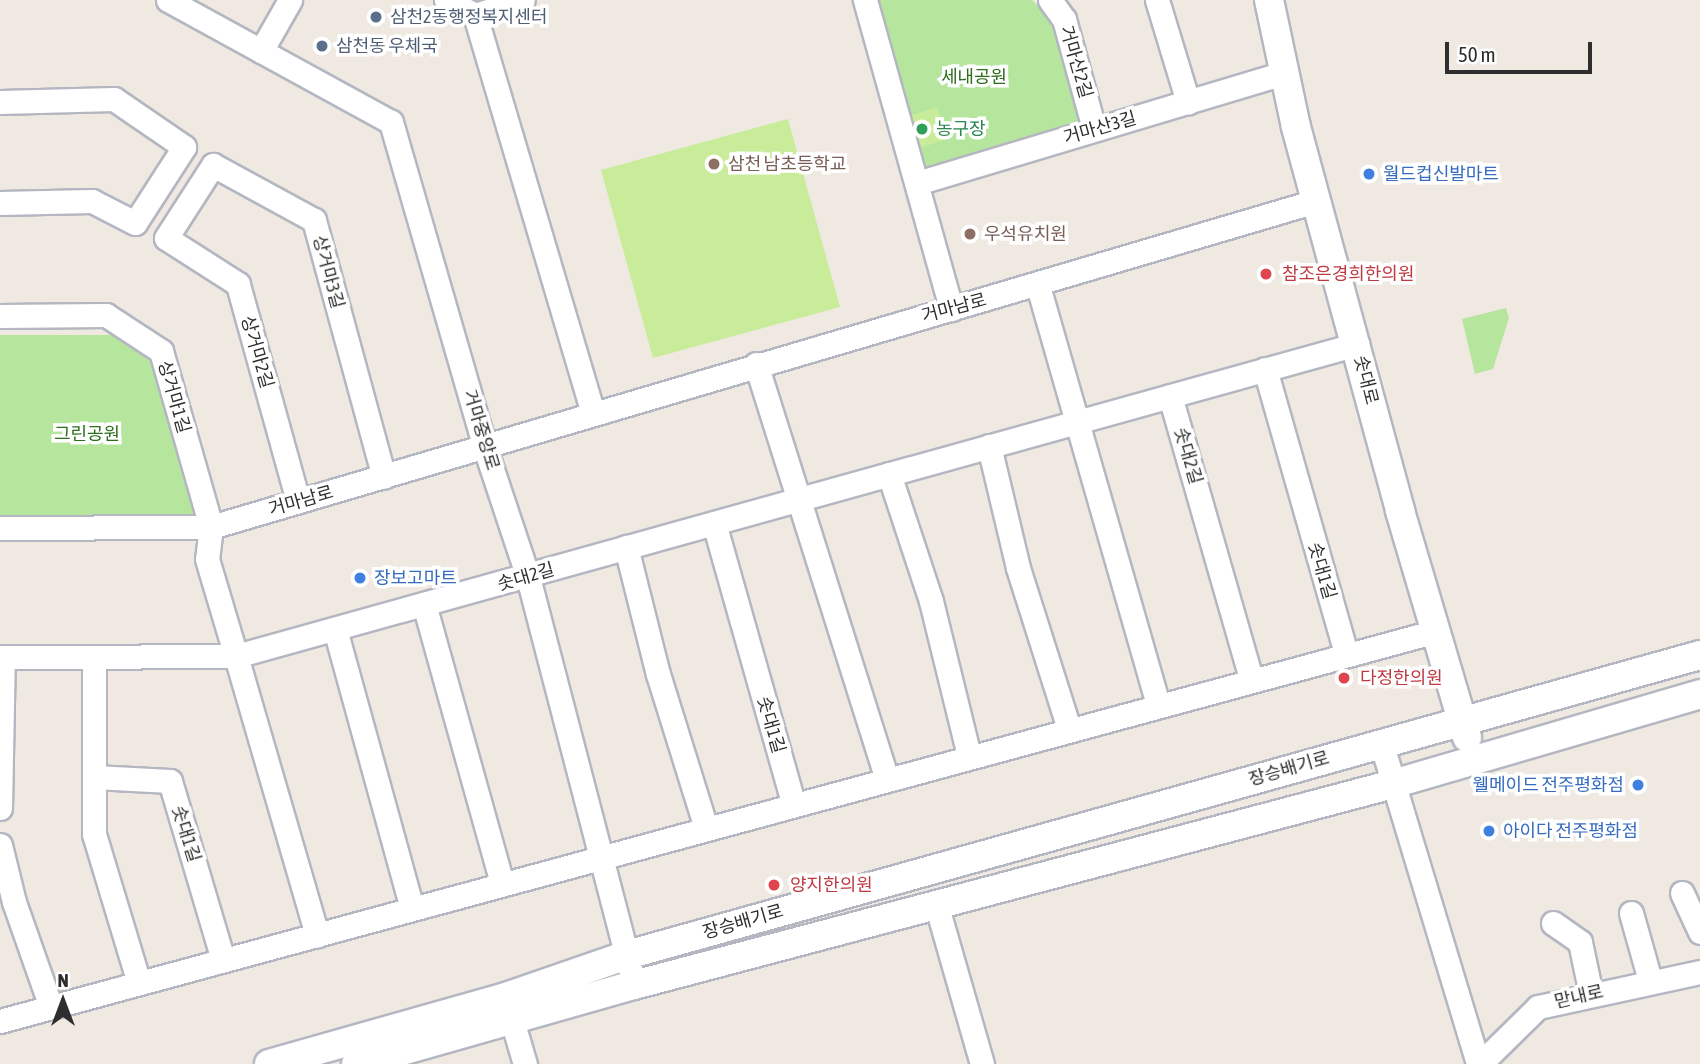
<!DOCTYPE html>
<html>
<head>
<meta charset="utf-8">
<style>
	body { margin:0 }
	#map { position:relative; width:1700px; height:1064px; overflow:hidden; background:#efe9e1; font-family:"Asap Condensed","Noto Sans KR",sans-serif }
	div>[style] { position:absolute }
	.green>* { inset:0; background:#b6e59e }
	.pitch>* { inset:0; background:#c9ec9a }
	.roads { filter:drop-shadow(2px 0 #b4b7c1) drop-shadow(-2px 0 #b4b7c1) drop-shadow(0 2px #b4b7c1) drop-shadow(0 -2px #b4b7c1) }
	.minor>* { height:23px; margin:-11.5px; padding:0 11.5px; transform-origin:11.5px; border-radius:11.5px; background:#fff }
	.tertiary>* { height:28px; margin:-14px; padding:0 14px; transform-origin:14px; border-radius:14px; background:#fff }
	.dots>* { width:19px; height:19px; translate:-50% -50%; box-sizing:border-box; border:4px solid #fff; border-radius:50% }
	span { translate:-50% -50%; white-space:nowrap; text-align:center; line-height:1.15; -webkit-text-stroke:7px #fff; paint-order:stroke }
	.service-label { font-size:18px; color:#4e5e75 }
	.left { translate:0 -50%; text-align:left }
	.street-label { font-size:18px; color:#2e2e2e }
	.park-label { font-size:18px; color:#2c6e1b }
	.leisure-label { font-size:18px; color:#27864d }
	.education-label { font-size:18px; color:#785e54 }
	.shop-label { font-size:18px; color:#366cbe }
	.right { translate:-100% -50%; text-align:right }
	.health-label { font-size:18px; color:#be3a42 }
	.north { position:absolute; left:28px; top:966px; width:70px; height:70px; -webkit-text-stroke:5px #fff; paint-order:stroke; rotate:0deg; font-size:19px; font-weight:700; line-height:28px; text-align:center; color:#2e2e2e }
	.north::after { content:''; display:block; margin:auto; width:24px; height:32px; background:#2e2e2e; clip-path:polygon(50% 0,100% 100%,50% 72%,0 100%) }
	.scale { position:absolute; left:1445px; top:42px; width:147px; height:32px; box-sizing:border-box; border:4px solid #2e2e2e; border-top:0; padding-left:9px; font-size:21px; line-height:24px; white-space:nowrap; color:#2e2e2e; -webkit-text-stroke:5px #fff; paint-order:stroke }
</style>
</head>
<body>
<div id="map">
	<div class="green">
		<div style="clip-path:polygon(871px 0,1032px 0,1053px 21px,1083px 124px,922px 173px)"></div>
		<div style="clip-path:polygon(1506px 308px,1509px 318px,1493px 369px,1475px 374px,1462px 319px)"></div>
		<div style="clip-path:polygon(0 335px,115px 335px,159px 368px,197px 510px,192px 523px,0 522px)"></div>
	</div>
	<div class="pitch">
		<div style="clip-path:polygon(937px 107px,947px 139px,908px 152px,897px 120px)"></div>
		<div style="clip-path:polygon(788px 119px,840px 307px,653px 358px,601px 170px)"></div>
	</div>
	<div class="roads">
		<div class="minor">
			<div style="left:168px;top:0;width:254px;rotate:28.7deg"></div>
			<div style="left:391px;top:122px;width:339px;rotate:73.9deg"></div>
			<div style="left:485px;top:448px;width:136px;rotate:71.6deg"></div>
			<div style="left:528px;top:577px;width:408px;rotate:75.4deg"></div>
			<div style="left:446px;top:0;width:33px;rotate:27deg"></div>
			<div style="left:475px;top:15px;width:50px;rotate:-17.4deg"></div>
			<div style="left:865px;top:0;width:321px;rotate:74.4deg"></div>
			<div style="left:1050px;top:0;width:24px;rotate:54deg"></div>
			<div style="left:1064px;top:19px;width:114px;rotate:74.7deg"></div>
			<div style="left:1157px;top:0;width:107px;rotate:73.1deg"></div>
			<div style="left:475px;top:15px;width:413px;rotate:73.5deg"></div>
			<div style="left:261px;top:51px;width:59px;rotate:-60.4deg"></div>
			<div style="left:0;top:102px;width:114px;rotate:-1.5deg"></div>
			<div style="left:114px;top:99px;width:85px;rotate:34.4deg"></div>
			<div style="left:184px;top:147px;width:90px;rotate:122.8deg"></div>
			<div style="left:135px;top:223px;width:48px;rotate:-152.9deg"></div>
			<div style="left:92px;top:201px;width:92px;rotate:178.8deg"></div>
			<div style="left:917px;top:183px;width:382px;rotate:-16.7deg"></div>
			<div style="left:1038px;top:286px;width:436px;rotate:74deg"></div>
			<div style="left:0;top:316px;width:106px;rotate:-0.5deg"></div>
			<div style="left:106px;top:315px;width:66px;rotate:33.2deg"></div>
			<div style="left:161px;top:351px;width:183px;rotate:74.1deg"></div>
			<div style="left:211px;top:527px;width:32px;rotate:97deg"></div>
			<div style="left:207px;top:559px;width:101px;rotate:73.4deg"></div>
			<div style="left:236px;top:656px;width:1164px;rotate:-15.55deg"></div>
			<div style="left:756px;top:364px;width:435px;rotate:72.5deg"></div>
			<div style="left:1265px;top:369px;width:295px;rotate:74.1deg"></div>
			<div style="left:1170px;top:396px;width:294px;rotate:74deg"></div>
			<div style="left:989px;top:446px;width:125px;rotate:76.6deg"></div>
			<div style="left:1018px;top:568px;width:169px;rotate:72.4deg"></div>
			<div style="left:889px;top:474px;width:134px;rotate:71.7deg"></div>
			<div style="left:931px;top:601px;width:160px;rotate:76.2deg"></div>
			<div style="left:298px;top:501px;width:225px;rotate:-105.5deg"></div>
			<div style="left:238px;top:284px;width:85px;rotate:-147.4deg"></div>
			<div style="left:166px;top:238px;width:87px;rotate:-57.2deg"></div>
			<div style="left:213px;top:165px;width:115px;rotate:28.6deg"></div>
			<div style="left:314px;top:220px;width:266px;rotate:74.8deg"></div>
			<div style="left:714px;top:523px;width:293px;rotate:74.2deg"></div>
			<div style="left:0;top:528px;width:211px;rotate:-0.3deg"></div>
			<div style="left:211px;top:527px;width:1152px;rotate:-16.44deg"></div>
			<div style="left:626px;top:547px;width:131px;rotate:75.9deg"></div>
			<div style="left:658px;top:674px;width:161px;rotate:72.7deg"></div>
			<div style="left:424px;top:604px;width:291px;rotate:74.4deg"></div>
			<div style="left:335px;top:629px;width:290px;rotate:74.6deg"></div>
			<div style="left:0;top:657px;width:236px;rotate:-0.2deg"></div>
			<div style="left:236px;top:656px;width:291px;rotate:73.8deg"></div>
			<div style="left:94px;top:657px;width:177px;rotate:90deg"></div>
			<div style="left:94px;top:834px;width:156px;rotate:73.2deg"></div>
			<div style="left:1381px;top:742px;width:336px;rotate:73.2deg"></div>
			<div style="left:94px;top:777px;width:76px;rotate:3deg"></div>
			<div style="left:170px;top:781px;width:187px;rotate:73.5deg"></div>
			<div style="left:0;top:808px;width:151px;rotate:-88.9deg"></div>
			<div style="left:0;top:845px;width:59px;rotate:76.2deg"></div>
			<div style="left:14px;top:902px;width:111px;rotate:70.6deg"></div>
			<div style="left:1682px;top:893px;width:43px;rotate:65.2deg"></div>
			<div style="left:937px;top:907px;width:163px;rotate:74deg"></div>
			<div style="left:1631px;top:913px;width:70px;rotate:74.2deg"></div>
			<div style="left:1553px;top:923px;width:33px;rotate:35deg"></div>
			<div style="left:1580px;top:942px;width:53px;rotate:78.1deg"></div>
			<div style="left:507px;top:1003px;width:64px;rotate:73.6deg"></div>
			<div style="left:0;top:1021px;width:1488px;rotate:-15.19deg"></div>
			<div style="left:1480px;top:1064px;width:81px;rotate:-44.5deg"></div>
			<div style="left:1538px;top:1007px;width:166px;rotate:-12.2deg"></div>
		</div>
		<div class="tertiary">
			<div style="left:1269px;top:0;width:130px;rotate:78deg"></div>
			<div style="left:1296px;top:127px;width:398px;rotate:74.8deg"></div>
			<div style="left:1400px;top:511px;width:236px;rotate:73.5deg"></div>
			<div style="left:269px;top:1064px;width:246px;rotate:-15.8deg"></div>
			<div style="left:506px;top:997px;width:128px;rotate:-19.1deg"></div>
			<div style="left:627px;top:955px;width:1114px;rotate:-15.62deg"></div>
			<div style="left:356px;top:1064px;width:289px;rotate:-15.9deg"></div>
			<div style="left:634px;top:985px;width:785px;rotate:-14.83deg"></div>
			<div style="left:1393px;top:784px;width:320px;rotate:-16.3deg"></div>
		</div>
	</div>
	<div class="dots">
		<div style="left:376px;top:17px;background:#5c6f8a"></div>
		<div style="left:322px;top:46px;background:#5c6f8a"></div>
		<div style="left:922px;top:129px;background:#2e9e5b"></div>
		<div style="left:714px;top:164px;background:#8d6e63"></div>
		<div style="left:1369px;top:174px;background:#3f7fe0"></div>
		<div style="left:970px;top:234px;background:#8d6e63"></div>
		<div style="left:1266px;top:274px;background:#e0444e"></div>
		<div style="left:360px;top:578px;background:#3f7fe0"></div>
		<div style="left:1344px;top:678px;background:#e0444e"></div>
		<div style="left:1638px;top:785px;background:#3f7fe0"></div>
		<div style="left:1489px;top:831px;background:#3f7fe0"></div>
		<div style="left:774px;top:885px;background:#e0444e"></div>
	</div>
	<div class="service-label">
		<span class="left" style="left:390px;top:17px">삼천2동행정복지센터</span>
		<span class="left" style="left:336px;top:46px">삼천동 우체국</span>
	</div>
	<div class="street-label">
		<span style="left:1076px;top:62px;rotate:74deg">거마산2길</span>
		<span style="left:1100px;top:128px;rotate:-16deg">거마산3길</span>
		<span style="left:328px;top:272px;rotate:75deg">상거마3길</span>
		<span style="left:954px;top:308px;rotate:-15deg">거마남로</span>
		<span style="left:257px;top:352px;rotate:74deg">상거마2길</span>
		<span style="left:1366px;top:380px;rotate:76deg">솟대로</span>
		<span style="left:174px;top:397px;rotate:74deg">상거마1길</span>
		<span style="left:481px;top:430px;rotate:73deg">거마중앙로</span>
		<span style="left:1188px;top:456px;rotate:74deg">솟대2길</span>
		<span style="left:301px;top:501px;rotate:-16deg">거마남로</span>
		<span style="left:1322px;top:571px;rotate:74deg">솟대1길</span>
		<span style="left:526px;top:577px;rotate:-16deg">솟대2길</span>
		<span style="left:771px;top:725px;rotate:74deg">솟대1길</span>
		<span style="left:1289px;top:769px;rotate:-16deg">장승배기로</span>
		<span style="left:186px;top:834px;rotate:73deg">솟대1길</span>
		<span style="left:743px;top:922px;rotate:-16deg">장승배기로</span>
		<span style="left:1579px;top:997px;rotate:-13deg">맏내로</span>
	</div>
	<div class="park-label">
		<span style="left:974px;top:77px">세내공원</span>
		<span style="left:87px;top:434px">그린공원</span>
	</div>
	<div class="leisure-label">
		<span class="left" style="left:936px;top:129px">농구장</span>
	</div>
	<div class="education-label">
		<span class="left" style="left:728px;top:164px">삼천 남초등학교</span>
		<span class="left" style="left:984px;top:234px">우석유치원</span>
	</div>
	<div class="shop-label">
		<span class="left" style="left:1383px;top:174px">월드컵신발마트</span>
		<span class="left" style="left:374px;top:578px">장보고마트</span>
		<span class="right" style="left:1624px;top:785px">웰메이드 전주평화점</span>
		<span class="left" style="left:1503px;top:831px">아이다 전주평화점</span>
	</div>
	<div class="health-label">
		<span class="left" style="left:1282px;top:274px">참조은경희한의원</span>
		<span class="left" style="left:1360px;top:678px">다정한의원</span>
		<span class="left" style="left:790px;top:885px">양지한의원</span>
	</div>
	<div class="north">N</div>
	<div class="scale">50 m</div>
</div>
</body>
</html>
